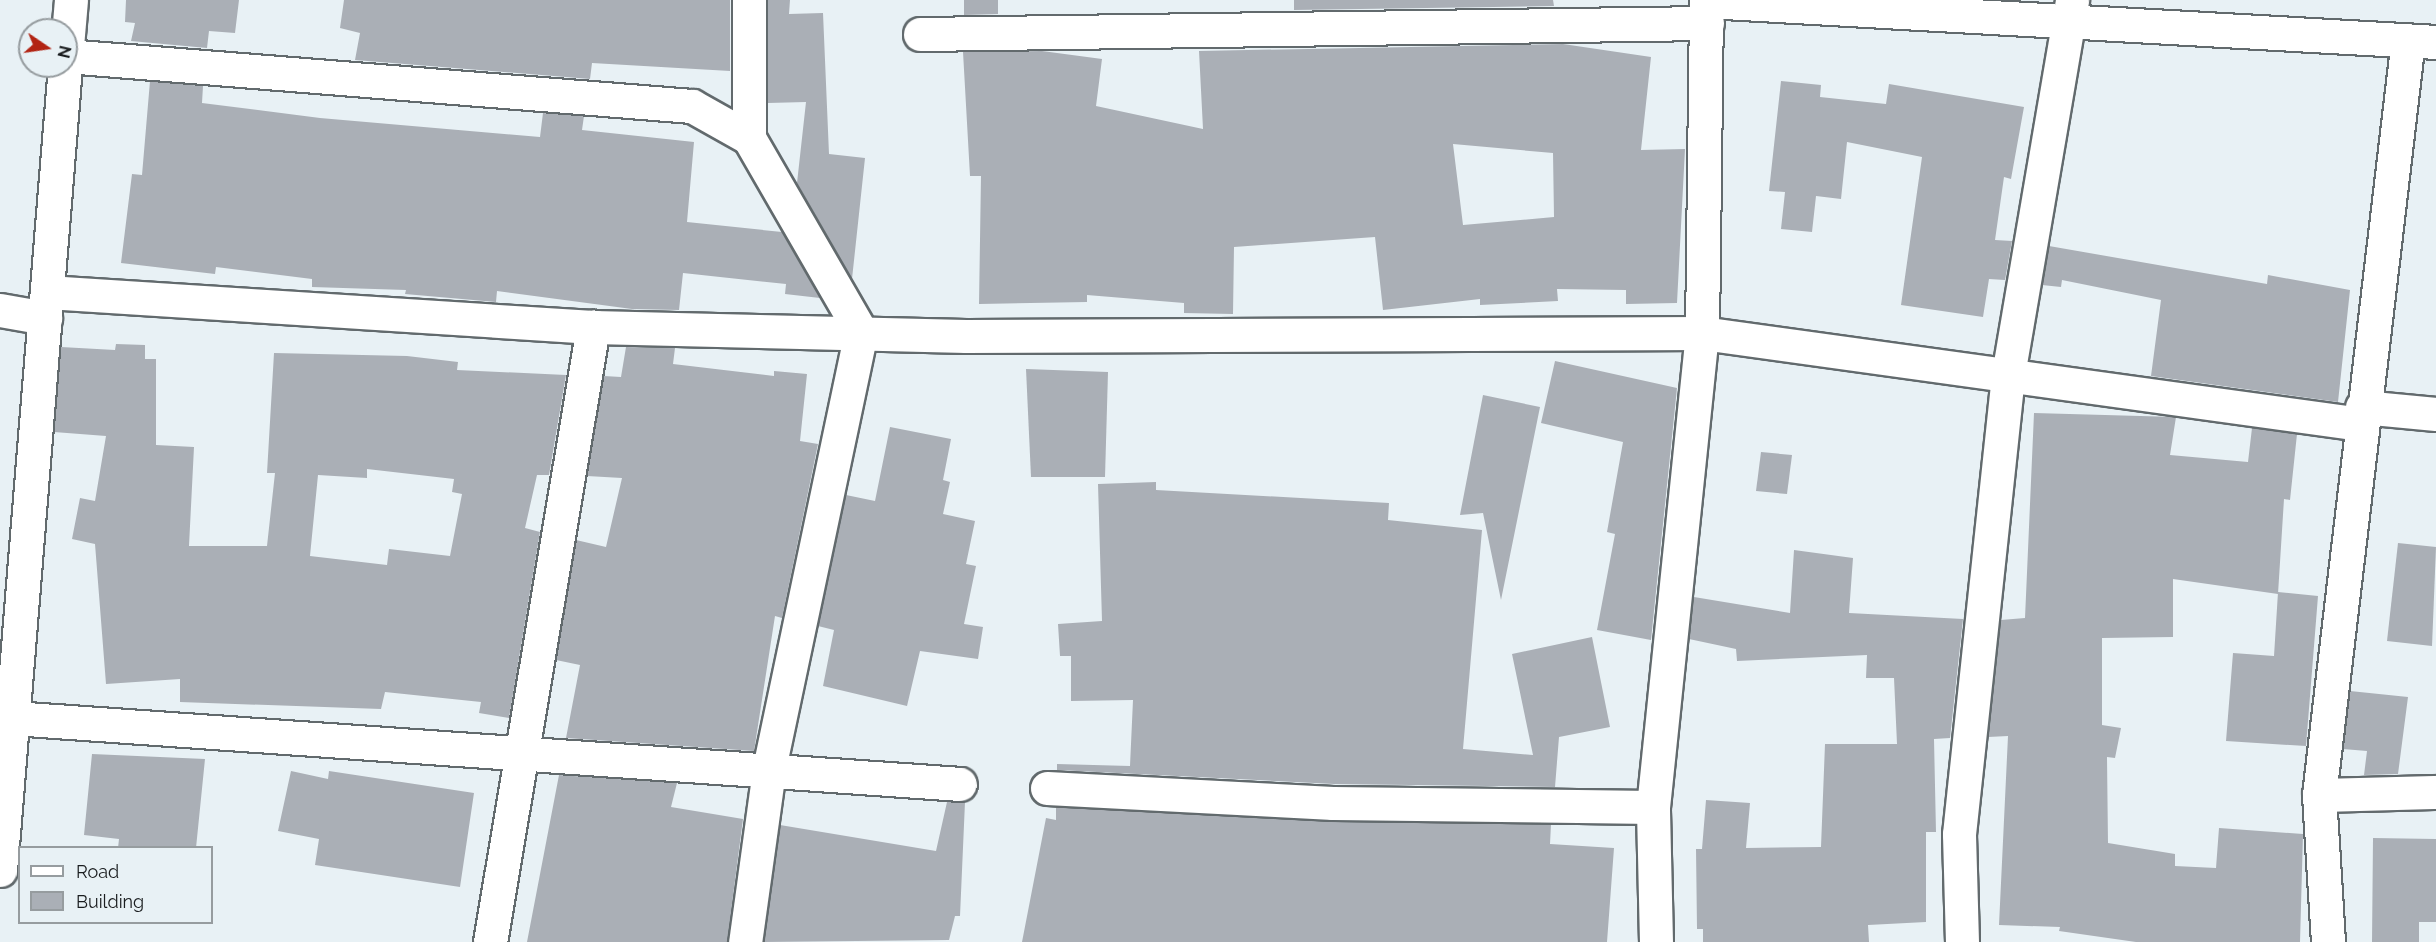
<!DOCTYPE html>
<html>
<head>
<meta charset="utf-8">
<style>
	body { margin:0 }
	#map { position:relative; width:2436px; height:942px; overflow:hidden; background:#e8f1f5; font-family:Raleway,sans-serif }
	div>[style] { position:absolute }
	.building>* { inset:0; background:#aaafb6 }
	.roads { filter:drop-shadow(2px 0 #626a6d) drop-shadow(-2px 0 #626a6d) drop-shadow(0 2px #626a6d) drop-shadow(0 -2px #626a6d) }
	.street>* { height:33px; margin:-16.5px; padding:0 16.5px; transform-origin:16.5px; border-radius:16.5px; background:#fff }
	span { translate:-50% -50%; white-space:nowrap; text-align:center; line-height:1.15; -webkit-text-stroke:6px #e8f1f5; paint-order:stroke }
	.legend { position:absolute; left:18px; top:846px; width:195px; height:78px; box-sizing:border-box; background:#e8f1f5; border:2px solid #969c9f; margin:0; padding:8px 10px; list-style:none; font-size:18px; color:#1a1d1f }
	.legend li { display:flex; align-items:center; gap:12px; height:30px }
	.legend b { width:30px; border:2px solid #969c9f }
	.north { position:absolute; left:18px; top:18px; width:60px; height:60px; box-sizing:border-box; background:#e8f1f5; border:2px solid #969c9f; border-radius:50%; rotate:103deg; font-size:16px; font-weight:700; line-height:24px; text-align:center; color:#1a1d1f }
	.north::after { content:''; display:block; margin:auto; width:21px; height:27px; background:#b22413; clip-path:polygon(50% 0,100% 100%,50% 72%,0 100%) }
</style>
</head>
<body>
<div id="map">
	<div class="building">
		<div style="clip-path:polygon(126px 0,239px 0,235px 33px,209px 31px,207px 48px,131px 41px,135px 23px,125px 22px)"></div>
		<div style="clip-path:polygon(344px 0,730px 0,730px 71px,592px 63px,590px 79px,355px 60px,360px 33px,340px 28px)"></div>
		<div style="clip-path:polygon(768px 0,790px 0,789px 14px,823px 13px,829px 154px,865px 158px,852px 279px,797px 183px,806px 102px,768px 103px)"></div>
		<div style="clip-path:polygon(964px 0,998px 0,998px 14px,964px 15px)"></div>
		<div style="clip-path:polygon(1294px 0,1553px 0,1554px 6px,1294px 10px)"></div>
		<div style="clip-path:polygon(evenodd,1563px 44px,1651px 57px,1641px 150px,1685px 149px,1677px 303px,1626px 304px,1626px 290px,1557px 289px,1558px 301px,1480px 305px,1480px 299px,1383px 310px,1375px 237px,1234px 247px,1233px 314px,1184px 313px,1184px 303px,1087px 295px,1087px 302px,979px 304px,981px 176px,970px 176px,963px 52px,1042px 51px,1102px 59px,1096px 106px,1203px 129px,1199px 51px,1563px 44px,1453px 144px,1553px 153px,1554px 217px,1463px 225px,1453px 144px)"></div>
		<div style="clip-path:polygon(150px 81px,203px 86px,202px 103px,320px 118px,540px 137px,543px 113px,584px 116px,582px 130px,694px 142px,687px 222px,782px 232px,820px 298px,785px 294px,786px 284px,683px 273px,679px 310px,632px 309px,497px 291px,496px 302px,405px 294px,406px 290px,312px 287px,312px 279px,216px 267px,215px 274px,121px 263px,132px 174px,142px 175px)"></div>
		<div style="clip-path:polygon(1781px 81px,1821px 85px,1820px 97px,1886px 104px,1889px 84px,2024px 107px,2011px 179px,2004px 177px,1995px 240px,2012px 241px,2005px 280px,1989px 279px,1983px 317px,1901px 305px,1922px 157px,1847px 142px,1841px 199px,1816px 196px,1812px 232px,1781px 229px,1785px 192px,1769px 191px)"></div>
		<div style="clip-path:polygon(2049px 246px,2267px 284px,2268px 275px,2350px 290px,2338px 402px,2151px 376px,2161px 300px,2062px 280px,2061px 287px,2042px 285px)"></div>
		<div style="clip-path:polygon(evenodd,116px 344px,145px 345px,145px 359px,156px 359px,156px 445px,194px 447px,189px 546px,267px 546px,275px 473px,267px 473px,274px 353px,407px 356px,458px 362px,457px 370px,566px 375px,549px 475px,537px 475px,525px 528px,540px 532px,509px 718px,479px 713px,481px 702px,385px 692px,381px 709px,180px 702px,180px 679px,106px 684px,95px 544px,72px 539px,80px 498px,95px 501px,106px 436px,54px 432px,61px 347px,115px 350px,116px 344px,367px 469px,454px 479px,452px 492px,462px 494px,450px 556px,389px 549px,387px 565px,310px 556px,318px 475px,367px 478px,367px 469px)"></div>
		<div style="clip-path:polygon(626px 347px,675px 348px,673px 364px,774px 376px,774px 371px,807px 374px,800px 441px,818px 444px,782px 618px,775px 616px,754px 751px,566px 738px,580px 665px,556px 660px,576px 540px,606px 547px,622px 478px,587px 476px,604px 376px,621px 377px)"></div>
		<div style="clip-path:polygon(1555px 361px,1677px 388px,1651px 640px,1597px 630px,1615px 534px,1607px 532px,1623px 442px,1541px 423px)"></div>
		<div style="clip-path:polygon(1026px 369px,1108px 372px,1105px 477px,1031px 477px)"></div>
		<div style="clip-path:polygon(1483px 395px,1540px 407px,1501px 600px,1483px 513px,1460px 515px)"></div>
		<div style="clip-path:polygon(2034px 413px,2176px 417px,2170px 455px,2248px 462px,2252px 428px,2297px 434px,2290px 500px,2284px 499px,2278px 594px,2173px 579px,2173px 637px,2102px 638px,2102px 725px,2121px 728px,2115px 758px,2107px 757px,2108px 843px,2175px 854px,2175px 866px,2216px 868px,2219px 828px,2303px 834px,2300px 942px,2136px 942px,2059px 931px,2060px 927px,1999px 925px,2008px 736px,1988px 737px,2001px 620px,2025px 618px)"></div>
		<div style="clip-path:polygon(890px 427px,951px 439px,943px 480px,950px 482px,943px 514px,975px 521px,966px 564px,976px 566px,964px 624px,983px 627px,978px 659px,920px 651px,907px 706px,823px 686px,834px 630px,818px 626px,846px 495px,875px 501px)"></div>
		<div style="clip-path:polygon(1761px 452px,1792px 455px,1787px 494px,1756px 491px)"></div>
		<div style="clip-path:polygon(1156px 482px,1156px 490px,1389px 503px,1388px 520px,1482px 530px,1463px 749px,1533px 755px,1512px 654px,1592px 637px,1610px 727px,1559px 737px,1555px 787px,1334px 784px,1057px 770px,1057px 764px,1130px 766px,1133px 700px,1071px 701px,1071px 656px,1060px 656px,1058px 624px,1102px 621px,1098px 484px)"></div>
		<div style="clip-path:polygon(2398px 543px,2436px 547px,2432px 646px,2387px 641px)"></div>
		<div style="clip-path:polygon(1794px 550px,1853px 558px,1849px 613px,1963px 619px,1950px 738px,1934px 739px,1936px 832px,1926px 832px,1926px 922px,1868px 925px,1869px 942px,1703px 942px,1703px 929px,1697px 929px,1696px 849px,1702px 849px,1706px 800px,1750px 803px,1746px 848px,1821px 847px,1825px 744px,1897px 744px,1894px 678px,1866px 678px,1867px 655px,1737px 661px,1736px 649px,1689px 639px,1694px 597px,1790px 613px)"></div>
		<div style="clip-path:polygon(2278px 592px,2318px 596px,2306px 746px,2226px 741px,2233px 653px,2274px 656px)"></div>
		<div style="clip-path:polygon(2350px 691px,2408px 697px,2398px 774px,2364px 775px,2367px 751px,2343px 749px)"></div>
		<div style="clip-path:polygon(92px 754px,205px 759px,196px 848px,118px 848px,119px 839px,84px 835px)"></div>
		<div style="clip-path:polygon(291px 771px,328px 779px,329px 771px,474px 793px,460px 887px,315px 865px,319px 839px,278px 831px)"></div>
		<div style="clip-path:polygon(559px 775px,677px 783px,671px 807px,743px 819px,727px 942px,527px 942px)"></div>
		<div style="clip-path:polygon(947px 802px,965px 802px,960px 916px,955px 916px,949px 940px,764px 942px,780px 825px,936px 851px)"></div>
		<div style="clip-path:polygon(1056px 807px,1332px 822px,1551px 824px,1550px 844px,1614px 848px,1607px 942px,1022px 942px,1046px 818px,1056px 820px)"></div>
		<div style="clip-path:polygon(2373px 838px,2436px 839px,2436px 922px,2419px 922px,2419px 942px,2372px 942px)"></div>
	</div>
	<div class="roads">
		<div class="street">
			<div style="left:749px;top:0;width:138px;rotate:90deg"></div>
			<div style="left:1706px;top:1px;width:731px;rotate:3.21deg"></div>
			<div style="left:920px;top:34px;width:787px;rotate:-0.8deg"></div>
			<div style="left:66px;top:56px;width:628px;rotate:4.57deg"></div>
			<div style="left:692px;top:106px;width:65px;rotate:29.3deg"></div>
			<div style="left:749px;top:138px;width:224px;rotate:60deg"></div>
			<div style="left:861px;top:332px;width:448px;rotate:101.9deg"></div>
			<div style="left:769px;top:770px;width:174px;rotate:97.9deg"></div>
			<div style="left:66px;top:58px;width:58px;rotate:-85.1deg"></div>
			<div style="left:47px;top:292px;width:547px;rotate:3.67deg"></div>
			<div style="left:593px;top:327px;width:373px;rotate:1.4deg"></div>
			<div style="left:966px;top:336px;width:736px;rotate:-0.23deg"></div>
			<div style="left:1702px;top:333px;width:664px;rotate:7.87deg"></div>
			<div style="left:0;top:310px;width:46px;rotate:10.1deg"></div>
			<div style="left:2362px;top:407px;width:74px;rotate:5.4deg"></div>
			<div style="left:12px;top:718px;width:950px;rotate:3.98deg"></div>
			<div style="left:1047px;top:788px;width:286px;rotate:3deg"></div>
			<div style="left:1333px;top:803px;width:320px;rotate:0.7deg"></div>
			<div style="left:2319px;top:795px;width:117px;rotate:-1.5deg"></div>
			<div style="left:0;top:870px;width:807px;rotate:-85.38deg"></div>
			<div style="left:490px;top:942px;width:624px;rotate:-80.49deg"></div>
			<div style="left:1656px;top:942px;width:135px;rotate:-91.3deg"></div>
			<div style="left:1653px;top:807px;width:477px;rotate:-84.1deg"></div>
			<div style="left:1702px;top:333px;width:333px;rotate:-89.3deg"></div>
			<div style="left:1962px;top:942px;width:108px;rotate:-91.6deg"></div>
			<div style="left:1959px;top:834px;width:462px;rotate:-83.9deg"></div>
			<div style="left:2008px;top:375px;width:380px;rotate:-80.3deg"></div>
			<div style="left:2328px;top:942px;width:147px;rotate:-93.5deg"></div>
			<div style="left:2319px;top:795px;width:760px;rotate:-83.28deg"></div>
		</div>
	</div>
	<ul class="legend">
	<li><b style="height:8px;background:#fff"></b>Road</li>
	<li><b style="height:16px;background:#aaafb6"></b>Building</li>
	</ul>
	<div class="north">N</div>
</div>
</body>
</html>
